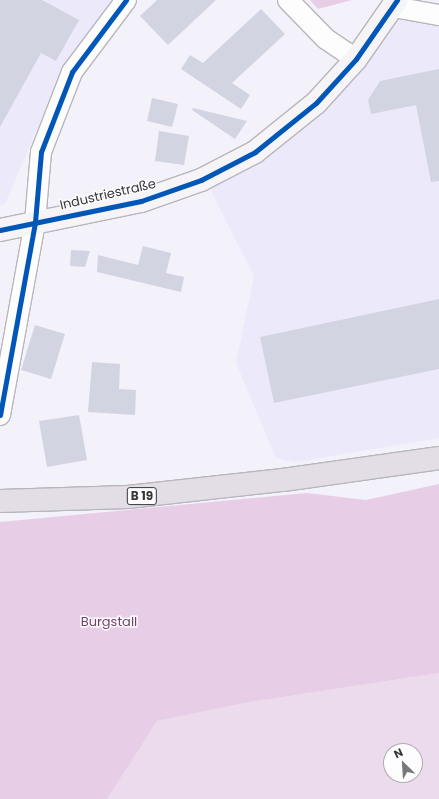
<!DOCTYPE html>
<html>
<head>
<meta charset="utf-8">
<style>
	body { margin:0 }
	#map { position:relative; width:439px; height:799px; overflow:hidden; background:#f3f1fa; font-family:Poppins,sans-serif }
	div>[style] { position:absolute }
	.built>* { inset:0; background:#ece9fb }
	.green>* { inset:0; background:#ecdbec }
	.forest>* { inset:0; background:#e7cee6 }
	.building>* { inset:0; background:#d3d4e1 }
	.roads { filter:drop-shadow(1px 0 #b8b6bd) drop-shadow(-1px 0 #b8b6bd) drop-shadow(0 1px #b8b6bd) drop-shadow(0 -1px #b8b6bd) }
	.street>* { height:20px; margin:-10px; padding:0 10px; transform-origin:10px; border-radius:10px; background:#fdfdfe }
	.secondary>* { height:22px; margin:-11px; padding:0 11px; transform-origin:11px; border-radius:11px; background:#f6f4f7 }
	.highway>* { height:22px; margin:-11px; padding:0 11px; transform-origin:11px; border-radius:11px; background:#e3dde6 }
	.cycleway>* { height:5px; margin:-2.5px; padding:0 2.5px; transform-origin:2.5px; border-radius:2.5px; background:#0057b8 }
	span { translate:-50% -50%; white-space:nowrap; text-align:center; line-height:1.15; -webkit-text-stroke:3px #fdfdfd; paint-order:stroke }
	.shield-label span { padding:1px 3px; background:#fdfdfd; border:1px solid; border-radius:3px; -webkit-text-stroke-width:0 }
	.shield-label { font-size:12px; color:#36353c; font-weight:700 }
	.street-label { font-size:13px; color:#36353c }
	.park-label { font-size:13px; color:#76406d }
	.north { position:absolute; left:383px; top:743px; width:40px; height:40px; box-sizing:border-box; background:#fdfdfd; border:1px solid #adadb0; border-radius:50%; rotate:335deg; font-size:11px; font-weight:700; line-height:16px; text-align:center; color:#36353c }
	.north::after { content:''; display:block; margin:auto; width:14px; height:18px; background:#78777e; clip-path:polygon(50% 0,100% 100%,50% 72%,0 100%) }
</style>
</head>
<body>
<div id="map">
	<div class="built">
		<div style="clip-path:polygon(0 0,116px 0,63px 68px,5px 204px,0 205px)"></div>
		<div style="clip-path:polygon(398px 17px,439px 25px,439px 438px,296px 462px,276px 458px,236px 363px,254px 276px,209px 187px)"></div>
	</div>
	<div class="green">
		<div style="clip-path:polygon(evenodd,439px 673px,439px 799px,107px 799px,156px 721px,245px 703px,439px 673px,391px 751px,415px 751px,415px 775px,391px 775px,391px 751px)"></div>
	</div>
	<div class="forest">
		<div style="clip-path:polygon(310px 0,352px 0,318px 9px)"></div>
		<div style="clip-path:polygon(439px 484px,439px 673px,245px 703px,157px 721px,107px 799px,0 799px,0 522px,307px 493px,366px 500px)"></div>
	</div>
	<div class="building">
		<div style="clip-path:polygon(0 0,42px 0,79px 20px,56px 61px,41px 53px,0 127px)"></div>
		<div style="clip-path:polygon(157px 0,216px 0,168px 45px,140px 16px)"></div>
		<div style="clip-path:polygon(261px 9px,285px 34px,232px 83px,250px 95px,241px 109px,181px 69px,190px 55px,203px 63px)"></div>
		<div style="clip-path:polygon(439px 69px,439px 181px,431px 182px,416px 105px,371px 114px,368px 100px,380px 81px)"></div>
		<div style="clip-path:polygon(152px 98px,178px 104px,172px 127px,147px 121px)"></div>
		<div style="clip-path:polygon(193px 108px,247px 121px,235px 139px,192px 110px)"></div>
		<div style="clip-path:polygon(159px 131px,189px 136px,184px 165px,155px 161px)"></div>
		<div style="clip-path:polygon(143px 246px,171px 253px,166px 273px,184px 277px,181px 292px,97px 272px,98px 255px,138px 265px)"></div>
		<div style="clip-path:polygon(71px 250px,90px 251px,85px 267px,70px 266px)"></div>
		<div style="clip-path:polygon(439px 299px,439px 369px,274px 403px,260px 337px)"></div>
		<div style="clip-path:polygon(35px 325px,65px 334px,51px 379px,21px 370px)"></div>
		<div style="clip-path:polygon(92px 362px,120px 364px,119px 389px,136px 390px,135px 415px,88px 412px)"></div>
		<div style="clip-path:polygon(79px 415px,87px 460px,47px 467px,39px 421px)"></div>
	</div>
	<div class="roads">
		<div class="street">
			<div style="left:288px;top:0;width:54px;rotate:45.7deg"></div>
			<div style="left:326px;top:39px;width:36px;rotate:34deg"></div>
			<div style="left:394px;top:7px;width:46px;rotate:10.1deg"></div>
			<div style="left:0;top:415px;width:196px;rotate:-79.7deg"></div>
			<div style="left:35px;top:222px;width:70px;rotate:-85.1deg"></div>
			<div style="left:41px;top:152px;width:86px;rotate:-68.8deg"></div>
			<div style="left:72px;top:72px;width:90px;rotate:-53.1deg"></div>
		</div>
		<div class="secondary">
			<div style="left:0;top:230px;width:144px;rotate:-11.6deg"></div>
			<div style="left:141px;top:201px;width:64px;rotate:-19.3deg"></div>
			<div style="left:201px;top:180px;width:61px;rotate:-27.4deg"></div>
			<div style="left:255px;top:152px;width:78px;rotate:-38.8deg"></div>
			<div style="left:316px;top:103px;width:59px;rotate:-47.7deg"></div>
			<div style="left:356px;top:59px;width:72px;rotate:-55.2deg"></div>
		</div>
		<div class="highway">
			<div style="left:0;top:501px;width:128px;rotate:-1.8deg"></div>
			<div style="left:128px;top:497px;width:156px;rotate:-6.3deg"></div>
			<div style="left:283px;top:480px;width:158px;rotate:-8deg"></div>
		</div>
	</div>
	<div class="cycleway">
		<div style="left:0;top:230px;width:144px;rotate:-11.6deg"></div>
		<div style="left:141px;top:201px;width:64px;rotate:-19.3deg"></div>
		<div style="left:201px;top:180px;width:61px;rotate:-27.4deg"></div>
		<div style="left:255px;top:152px;width:78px;rotate:-38.8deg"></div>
		<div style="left:316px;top:103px;width:59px;rotate:-47.7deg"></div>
		<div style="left:356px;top:59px;width:72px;rotate:-55.2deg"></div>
		<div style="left:0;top:415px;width:196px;rotate:-79.7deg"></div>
		<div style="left:35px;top:222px;width:70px;rotate:-85.1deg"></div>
		<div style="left:41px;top:152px;width:86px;rotate:-68.8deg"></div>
		<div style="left:72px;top:72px;width:90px;rotate:-53.1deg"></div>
	</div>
	<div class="shield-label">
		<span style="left:142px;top:496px">B 19</span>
	</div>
	<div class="street-label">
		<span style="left:108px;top:195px;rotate:-13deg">Industriestraße</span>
	</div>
	<div class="park-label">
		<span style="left:109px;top:622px">Burgstall</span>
	</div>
	<div class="north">N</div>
</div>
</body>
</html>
